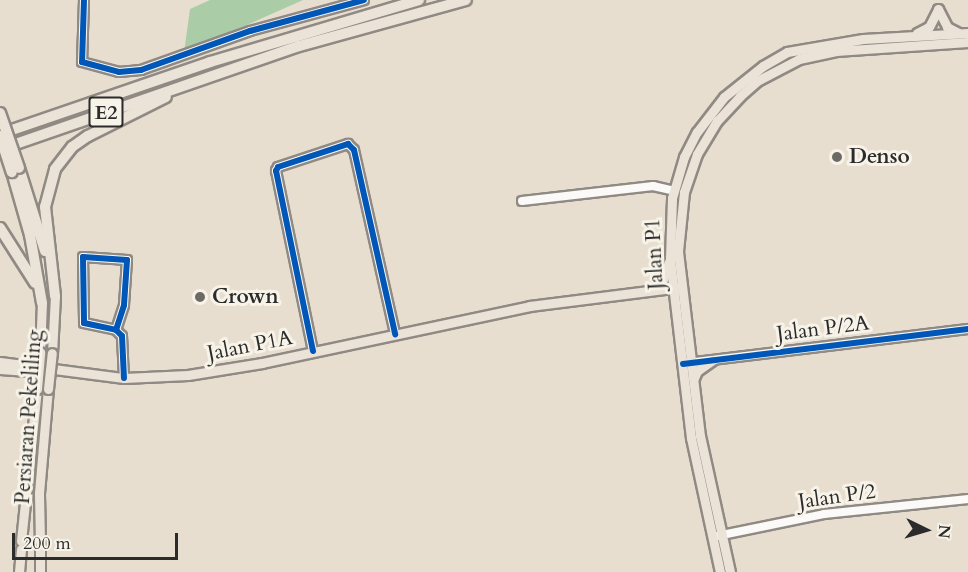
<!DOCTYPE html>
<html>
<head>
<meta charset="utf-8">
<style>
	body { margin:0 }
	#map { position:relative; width:968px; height:572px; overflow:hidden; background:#e8ded0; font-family:Cardo,serif }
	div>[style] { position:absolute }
	.forest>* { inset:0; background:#aacca6 }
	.roads { filter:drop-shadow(2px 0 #8f8a83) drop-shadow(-2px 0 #8f8a83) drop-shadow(0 2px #8f8a83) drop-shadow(0 -2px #8f8a83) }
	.minor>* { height:8px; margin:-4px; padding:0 4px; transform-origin:4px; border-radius:4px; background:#fcfaf8 }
	.major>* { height:9px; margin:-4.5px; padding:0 4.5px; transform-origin:4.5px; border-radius:4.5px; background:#ebe2d8 }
	.highway>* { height:10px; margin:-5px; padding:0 5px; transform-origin:5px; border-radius:5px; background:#ebe2d8 }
	.bridges { filter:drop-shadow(2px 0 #8f8a83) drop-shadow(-2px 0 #8f8a83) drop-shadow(0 2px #8f8a83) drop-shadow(0 -2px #8f8a83) }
	.major-bridge>* { height:9px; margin:-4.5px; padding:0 4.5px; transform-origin:4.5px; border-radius:4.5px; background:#ebe2d8 }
	.highway-bridge>* { height:10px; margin:-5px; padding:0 5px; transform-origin:5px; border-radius:5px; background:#ebe2d8 }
	.cycleway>* { height:6px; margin:-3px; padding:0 3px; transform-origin:3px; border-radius:3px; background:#0057b8 }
	.dots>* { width:16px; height:16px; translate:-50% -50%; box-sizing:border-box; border:3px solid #f7f3e8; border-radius:50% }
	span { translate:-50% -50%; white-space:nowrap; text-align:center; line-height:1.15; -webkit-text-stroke:6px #f7f3e8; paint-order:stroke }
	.shield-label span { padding:2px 4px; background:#f7f3e8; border:2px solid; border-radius:4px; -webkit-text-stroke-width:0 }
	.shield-label { font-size:20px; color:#2b2b2b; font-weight:700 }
	.poi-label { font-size:21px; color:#2b2b2b; font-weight:700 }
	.left { translate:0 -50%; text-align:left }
	.street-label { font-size:21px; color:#2b2b2b }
	.north { position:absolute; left:896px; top:500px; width:60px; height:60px; -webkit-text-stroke:4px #f7f3e8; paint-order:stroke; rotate:95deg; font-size:16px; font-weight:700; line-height:24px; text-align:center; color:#2b2b2b }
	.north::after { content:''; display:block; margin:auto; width:21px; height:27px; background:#2b2b2b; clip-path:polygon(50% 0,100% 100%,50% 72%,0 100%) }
	.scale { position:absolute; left:12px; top:533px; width:166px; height:27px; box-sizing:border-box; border:3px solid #2b2b2b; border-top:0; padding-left:8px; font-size:18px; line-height:21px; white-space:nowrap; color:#2b2b2b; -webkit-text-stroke:4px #f7f3e8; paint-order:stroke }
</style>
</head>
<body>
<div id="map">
	<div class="forest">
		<div style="clip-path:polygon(210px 0,303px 0,184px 53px,190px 9px)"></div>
	</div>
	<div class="roads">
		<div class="minor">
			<div style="left:84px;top:0;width:62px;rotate:91.8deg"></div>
			<div style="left:82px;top:62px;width:38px;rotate:15deg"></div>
			<div style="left:119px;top:72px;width:22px;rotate:-5deg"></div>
			<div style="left:141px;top:70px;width:116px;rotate:-19.7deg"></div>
			<div style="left:250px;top:31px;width:118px;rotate:-15.2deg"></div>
			<div style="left:522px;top:201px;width:132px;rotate:-6.5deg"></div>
			<div style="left:653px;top:186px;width:22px;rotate:13deg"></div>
			<div style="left:116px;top:330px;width:26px;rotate:-72deg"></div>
			<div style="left:124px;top:305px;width:45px;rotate:-86.2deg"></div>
			<div style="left:127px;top:260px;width:44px;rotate:-176.1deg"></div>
			<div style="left:83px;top:257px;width:66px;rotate:89.1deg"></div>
			<div style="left:84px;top:323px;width:33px;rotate:12deg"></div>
			<div style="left:116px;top:330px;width:8px;rotate:45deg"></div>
			<div style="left:122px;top:336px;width:42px;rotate:87.3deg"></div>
			<div style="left:313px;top:351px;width:184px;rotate:-101.6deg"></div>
			<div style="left:276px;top:171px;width:4px;rotate:-63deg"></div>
			<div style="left:278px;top:167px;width:74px;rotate:-18.2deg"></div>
			<div style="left:348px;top:144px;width:8px;rotate:45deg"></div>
			<div style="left:354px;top:150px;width:189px;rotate:77.4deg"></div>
			<div style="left:687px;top:363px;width:283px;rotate:-6.9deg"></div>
			<div style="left:717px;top:536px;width:109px;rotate:-11.6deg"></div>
			<div style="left:824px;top:514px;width:145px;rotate:-5.9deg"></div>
		</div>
		<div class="major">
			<div style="left:938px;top:9px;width:20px;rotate:63deg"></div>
			<div style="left:947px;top:27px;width:13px;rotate:27deg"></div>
			<div style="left:917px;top:33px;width:13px;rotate:-27deg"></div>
			<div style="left:929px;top:27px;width:20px;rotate:-63deg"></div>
			<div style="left:651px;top:289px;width:16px;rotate:-40deg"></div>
			<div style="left:663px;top:279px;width:18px;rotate:-71deg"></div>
			<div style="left:40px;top:352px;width:49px;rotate:-87.7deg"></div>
			<div style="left:52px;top:353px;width:57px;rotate:-87deg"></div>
			<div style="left:0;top:362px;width:125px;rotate:7.4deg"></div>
			<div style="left:124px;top:378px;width:64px;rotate:-2.7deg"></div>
			<div style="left:188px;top:375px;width:75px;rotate:-9.2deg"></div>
			<div style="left:262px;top:363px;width:274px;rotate:-12deg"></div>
			<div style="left:530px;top:306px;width:151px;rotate:-7.2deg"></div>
			<div style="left:0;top:369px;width:41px;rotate:4.2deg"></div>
			<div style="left:694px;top:378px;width:8px;rotate:-67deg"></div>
			<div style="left:697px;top:371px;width:19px;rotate:-35deg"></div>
			<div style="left:21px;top:541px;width:153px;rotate:-84deg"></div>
			<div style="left:40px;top:542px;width:49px;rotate:-91.2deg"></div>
			<div style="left:39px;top:493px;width:104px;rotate:-85.1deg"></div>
			<div style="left:40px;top:549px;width:23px;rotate:90deg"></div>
			<div style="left:19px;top:572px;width:23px;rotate:-85deg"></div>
			<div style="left:720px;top:572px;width:137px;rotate:-102.2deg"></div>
			<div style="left:691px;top:438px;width:180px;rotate:-96.7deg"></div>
			<div style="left:670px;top:259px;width:61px;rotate:-88.1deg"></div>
			<div style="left:672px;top:198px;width:43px;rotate:-73.7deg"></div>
			<div style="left:684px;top:157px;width:28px;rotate:-63deg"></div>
			<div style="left:697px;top:132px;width:44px;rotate:-52.4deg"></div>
			<div style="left:724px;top:97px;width:50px;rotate:-38.5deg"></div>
			<div style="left:763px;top:66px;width:28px;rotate:-30deg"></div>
			<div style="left:787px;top:52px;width:77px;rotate:-9.7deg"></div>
			<div style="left:863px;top:39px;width:105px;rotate:-3.3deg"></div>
			<div style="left:730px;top:572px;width:139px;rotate:-102.4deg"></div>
			<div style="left:700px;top:436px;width:186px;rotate:-96.8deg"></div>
			<div style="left:678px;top:251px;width:59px;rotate:-84.2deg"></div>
			<div style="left:684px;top:192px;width:40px;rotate:-71.1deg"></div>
			<div style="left:697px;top:154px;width:39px;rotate:-59deg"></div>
			<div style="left:717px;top:121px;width:34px;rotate:-47deg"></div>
			<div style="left:740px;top:96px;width:23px;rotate:-41deg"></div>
			<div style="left:757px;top:81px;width:47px;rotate:-27.6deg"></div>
			<div style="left:799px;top:59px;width:38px;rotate:-12deg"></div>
			<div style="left:836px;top:51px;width:132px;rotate:-3.9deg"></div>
		</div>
		<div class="highway">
			<div style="left:0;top:134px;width:222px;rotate:-18.9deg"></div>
			<div style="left:210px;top:62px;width:218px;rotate:-16.5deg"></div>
			<div style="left:4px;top:148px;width:312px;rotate:-19.1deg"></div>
			<div style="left:299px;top:46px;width:173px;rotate:-15.4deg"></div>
			<div style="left:19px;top:168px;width:87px;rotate:72.6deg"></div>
			<div style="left:12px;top:172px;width:66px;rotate:74.1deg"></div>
			<div style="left:30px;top:235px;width:69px;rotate:80deg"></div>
			<div style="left:0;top:228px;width:65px;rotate:57.5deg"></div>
			<div style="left:55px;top:296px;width:90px;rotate:-96.4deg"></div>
			<div style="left:45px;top:207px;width:39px;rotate:-75deg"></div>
			<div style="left:55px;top:169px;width:28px;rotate:-52deg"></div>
			<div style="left:72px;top:147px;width:19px;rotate:-35deg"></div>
			<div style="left:88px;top:136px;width:87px;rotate:-26.6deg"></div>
		</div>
	</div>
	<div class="bridges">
		<div class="major-bridge">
			<div style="left:37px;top:389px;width:37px;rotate:-85deg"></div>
			<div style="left:48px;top:389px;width:36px;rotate:-84deg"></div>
		</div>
		<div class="highway-bridge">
			<div style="left:0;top:113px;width:58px;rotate:70.9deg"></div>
			<div style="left:0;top:136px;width:38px;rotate:72deg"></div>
		</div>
	</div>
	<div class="cycleway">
		<div style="left:84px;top:0;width:62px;rotate:91.8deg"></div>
		<div style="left:82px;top:62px;width:38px;rotate:15deg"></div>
		<div style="left:119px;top:72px;width:22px;rotate:-5deg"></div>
		<div style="left:141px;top:70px;width:116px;rotate:-19.7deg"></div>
		<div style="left:250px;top:31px;width:118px;rotate:-15.2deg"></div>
		<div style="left:116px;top:330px;width:26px;rotate:-72deg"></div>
		<div style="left:124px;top:305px;width:45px;rotate:-86.2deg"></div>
		<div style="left:127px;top:260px;width:44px;rotate:-176.1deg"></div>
		<div style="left:83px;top:257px;width:66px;rotate:89.1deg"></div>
		<div style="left:84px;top:323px;width:33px;rotate:12deg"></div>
		<div style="left:116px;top:330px;width:8px;rotate:45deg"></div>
		<div style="left:122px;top:336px;width:42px;rotate:87.3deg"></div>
		<div style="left:313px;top:351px;width:184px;rotate:-101.6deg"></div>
		<div style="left:276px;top:171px;width:4px;rotate:-63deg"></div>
		<div style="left:278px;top:167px;width:74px;rotate:-18.2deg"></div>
		<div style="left:348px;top:144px;width:8px;rotate:45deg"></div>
		<div style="left:354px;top:150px;width:189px;rotate:77.4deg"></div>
		<div style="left:683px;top:364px;width:287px;rotate:-7deg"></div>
	</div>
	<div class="dots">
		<div style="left:837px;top:157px;background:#6d6a65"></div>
		<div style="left:200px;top:297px;background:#6d6a65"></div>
	</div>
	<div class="shield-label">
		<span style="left:106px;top:112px">E2</span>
	</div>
	<div class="poi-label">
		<span class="left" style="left:849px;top:157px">Denso</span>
		<span class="left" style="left:212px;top:297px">Crown</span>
	</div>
	<div class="street-label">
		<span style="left:655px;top:254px;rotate:-93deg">Jalan P1</span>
		<span style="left:823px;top:329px;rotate:-7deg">Jalan P/2A</span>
		<span style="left:250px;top:346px;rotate:-11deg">Jalan P1A</span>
		<span style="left:29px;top:417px;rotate:-86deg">Persiaran Pekeliling</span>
		<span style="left:837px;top:497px;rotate:-8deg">Jalan P/2</span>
	</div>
	<div class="north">N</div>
	<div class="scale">200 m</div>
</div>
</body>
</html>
